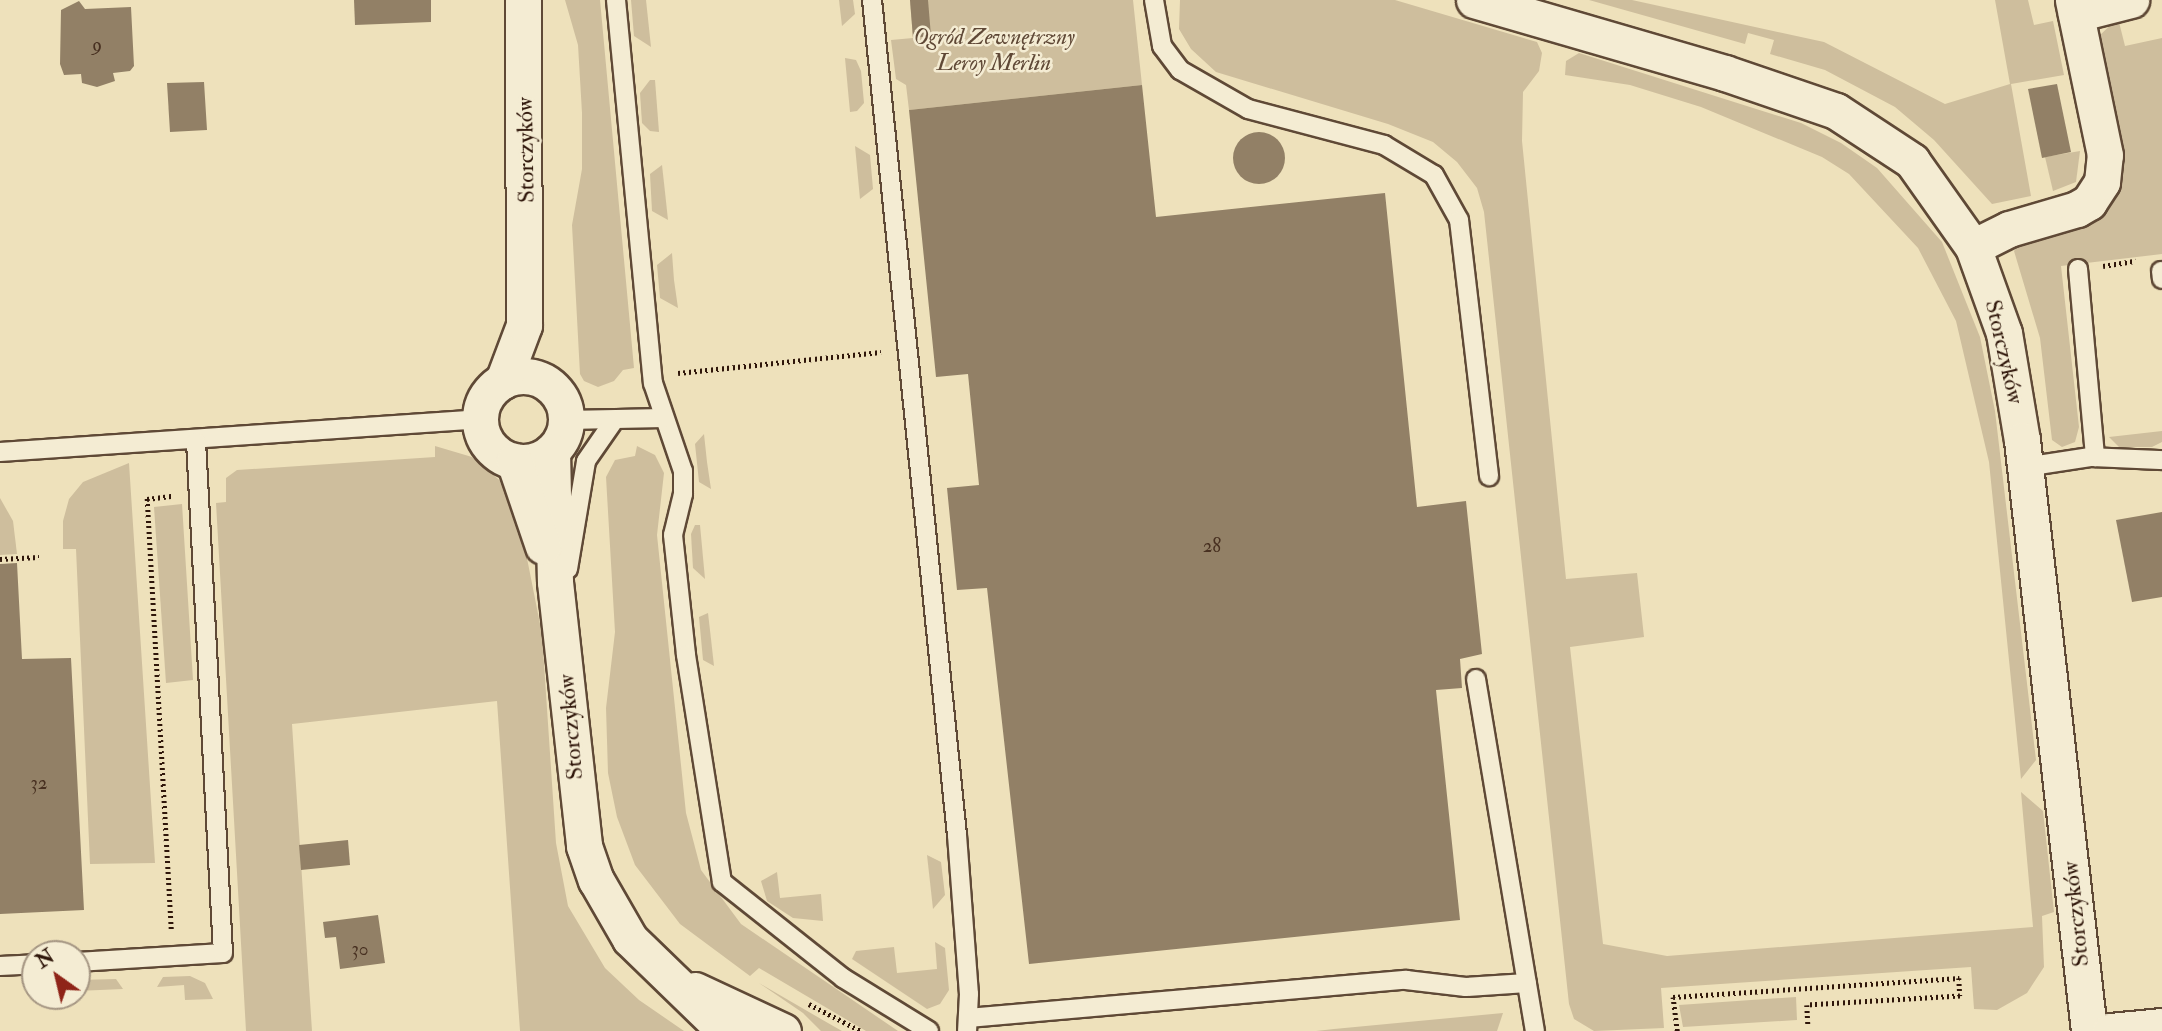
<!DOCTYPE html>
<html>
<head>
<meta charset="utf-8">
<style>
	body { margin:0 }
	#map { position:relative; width:2162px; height:1031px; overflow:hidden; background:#eee1bb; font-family:"IM FELL Double Pica",serif }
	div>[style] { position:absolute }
	.green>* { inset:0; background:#cebe9d }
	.building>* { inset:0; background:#928066 }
	.round { border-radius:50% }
	.path>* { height:4.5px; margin-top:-2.25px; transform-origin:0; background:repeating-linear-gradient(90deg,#2f160a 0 2px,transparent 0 5.5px) }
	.roads { filter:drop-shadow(2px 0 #5f4936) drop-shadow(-2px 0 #5f4936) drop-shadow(0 2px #5f4936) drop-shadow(0 -2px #5f4936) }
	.service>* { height:18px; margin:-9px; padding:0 9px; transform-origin:9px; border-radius:9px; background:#f4ecd3 }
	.minor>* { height:35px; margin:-17.5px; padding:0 17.5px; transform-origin:17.5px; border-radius:17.5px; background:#f4ecd3 }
	.minor>.ring { margin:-17.5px; padding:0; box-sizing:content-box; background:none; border:35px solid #f4ecd3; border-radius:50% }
	span { translate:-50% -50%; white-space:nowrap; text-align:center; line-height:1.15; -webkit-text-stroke:5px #f4ecd3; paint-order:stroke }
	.number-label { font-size:19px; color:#483021 }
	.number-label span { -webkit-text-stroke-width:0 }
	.park-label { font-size:23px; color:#5f4836; font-style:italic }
	.street-label { font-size:23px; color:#2f160a }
	.north { position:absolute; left:21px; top:940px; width:70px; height:70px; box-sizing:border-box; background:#f4ecd3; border:2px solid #a59683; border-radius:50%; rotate:326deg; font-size:19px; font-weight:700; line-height:28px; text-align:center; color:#2f160a }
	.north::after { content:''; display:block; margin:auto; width:24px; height:32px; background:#8f2418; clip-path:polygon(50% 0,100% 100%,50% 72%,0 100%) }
</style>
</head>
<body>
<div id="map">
	<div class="green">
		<div style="clip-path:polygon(565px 0,600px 0,634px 368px,623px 370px,614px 381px,598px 387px,584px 381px,580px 374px,572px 225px,582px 169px,582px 113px,578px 45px)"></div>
		<div style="clip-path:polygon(631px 0,646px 0,651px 47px,634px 36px)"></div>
		<div style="clip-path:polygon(839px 0,853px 0,855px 14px,842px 26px)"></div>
		<div style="clip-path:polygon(910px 0,1133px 0,1142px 85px,909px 110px,906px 85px,896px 79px,891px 40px,913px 38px)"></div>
		<div style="clip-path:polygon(1180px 0,1395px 0,1537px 42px,1542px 53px,1539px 71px,1523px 92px,1522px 141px,1566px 579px,1637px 573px,1644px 637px,1570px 647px,1603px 944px,1667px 956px,2033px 927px,2021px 792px,2043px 811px,2054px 912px,2042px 916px,2044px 967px,2027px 993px,1997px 1010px,1974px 1009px,1971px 967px,1661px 988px,1664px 1028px,1594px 1031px,1574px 1019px,1569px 1004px,1484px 212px,1477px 188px,1457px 162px,1433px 142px,1388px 124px,1216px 72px,1191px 49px,1179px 29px)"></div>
		<div style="clip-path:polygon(1589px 0,1632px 0,1824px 42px,1945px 104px,2010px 84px,1995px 0,2028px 0,2034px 25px,2053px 21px,2064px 75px,2011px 84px,2031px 196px,1992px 204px,1934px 140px,1895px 107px,1825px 70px,1770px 54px,1774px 40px,1748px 33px,1745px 44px)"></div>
		<div style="clip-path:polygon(2118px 18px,2125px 46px,2162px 38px,2162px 254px,2061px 266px,2079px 427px,2075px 442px,2062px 447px,2052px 440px,2040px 338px,2014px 251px,2021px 243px,2081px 224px,2099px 36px)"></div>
		<div style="clip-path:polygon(1579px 53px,1801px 123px,1841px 143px,1877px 168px,1942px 242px,1980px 337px,1995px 411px,2036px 760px,2021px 779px,1989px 462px,1956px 321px,1918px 248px,1849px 174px,1822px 157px,1701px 107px,1630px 85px,1565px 75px,1566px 61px)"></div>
		<div style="clip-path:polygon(845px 58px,856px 60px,861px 71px,864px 103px,857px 111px,850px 112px)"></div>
		<div style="clip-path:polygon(650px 80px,655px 80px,659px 132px,650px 131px,642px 123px,640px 93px)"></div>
		<div style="clip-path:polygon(855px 146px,870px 155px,873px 189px,860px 199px)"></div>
		<div style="clip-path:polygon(2080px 151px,2076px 182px,2053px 191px,2045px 157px)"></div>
		<div style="clip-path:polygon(662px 165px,665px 192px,668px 220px,652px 211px,650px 174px)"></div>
		<div style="clip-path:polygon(672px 253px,674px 280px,678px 308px,660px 298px,657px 265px)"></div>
		<div style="clip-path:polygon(2162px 431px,2162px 442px,2152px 447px,2119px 447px,2109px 437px)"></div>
		<div style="clip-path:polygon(704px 434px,707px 462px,711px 489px,699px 482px,695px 444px)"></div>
		<div style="clip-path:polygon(435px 446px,472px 457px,504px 484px,524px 543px,542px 634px,556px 843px,568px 906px,605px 968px,639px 1000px,684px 1031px,520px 1031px,497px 701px,292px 724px,312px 1031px,246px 1031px,216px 503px,226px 502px,226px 478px,237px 470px,435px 457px)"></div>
		<div style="clip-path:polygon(637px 446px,655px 455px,664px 473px,657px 535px,686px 813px,701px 870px,741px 924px,898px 1031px,866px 1031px,759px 968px,750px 976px,680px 924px,635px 865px,617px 817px,608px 773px,606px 708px,615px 632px,606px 477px,615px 460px,635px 456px)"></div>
		<div style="clip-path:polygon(129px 463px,155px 863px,90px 864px,76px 549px,63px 549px,63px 521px,69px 499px,83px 482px)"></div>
		<div style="clip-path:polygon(0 498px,13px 521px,17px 554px,0 555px)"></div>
		<div style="clip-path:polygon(182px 504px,193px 680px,166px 683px,154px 507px)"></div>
		<div style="clip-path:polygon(695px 525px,700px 525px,705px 579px,693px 568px,691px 534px)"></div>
		<div style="clip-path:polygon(708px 613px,711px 639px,714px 666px,703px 660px,699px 617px)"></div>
		<div style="clip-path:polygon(927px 855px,941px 862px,945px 895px,933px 909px)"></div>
		<div style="clip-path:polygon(777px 872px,780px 898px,821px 894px,823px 921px,793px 918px,767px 901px,761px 881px)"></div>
		<div style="clip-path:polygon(935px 942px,945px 948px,949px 990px,940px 1004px,927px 1009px,852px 959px,856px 951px,894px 947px,897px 973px,937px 969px)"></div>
		<div style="clip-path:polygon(190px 976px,205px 983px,213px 999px,185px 1000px,184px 985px,157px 987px,163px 977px)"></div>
		<div style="clip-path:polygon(116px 979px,123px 989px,77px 991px,79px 980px)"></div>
		<div style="clip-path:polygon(759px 983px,821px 1019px,842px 1031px,821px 1031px,803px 1013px)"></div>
		<div style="clip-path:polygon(1796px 997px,1797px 1020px,1683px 1027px,1679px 1005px)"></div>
		<div style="clip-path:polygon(1503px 1013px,1497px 1031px,1316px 1031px,1334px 1029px)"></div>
	</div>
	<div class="building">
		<div style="clip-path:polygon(354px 0,431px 0,431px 22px,355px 25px)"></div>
		<div style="clip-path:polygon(910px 0,928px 0,931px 36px,913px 38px)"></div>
		<div style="clip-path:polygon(79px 1px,85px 9px,131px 7px,134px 66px,130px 71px,113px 73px,115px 81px,97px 87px,82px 83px,81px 74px,64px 75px,60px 64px,61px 10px)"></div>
		<div style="clip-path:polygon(204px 82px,207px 130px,170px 132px,167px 83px)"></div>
		<div style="clip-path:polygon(2057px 84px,2071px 152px,2042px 158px,2028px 89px)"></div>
		<div style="clip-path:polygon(1142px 85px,1156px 217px,1385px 193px,1417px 507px,1466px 501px,1482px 654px,1460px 659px,1462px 688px,1436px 690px,1460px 920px,1029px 964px,987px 588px,957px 590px,947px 488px,979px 485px,968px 374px,936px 377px,909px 110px)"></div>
		<div class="round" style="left:1233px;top:132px;width:52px;height:52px"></div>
		<div style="clip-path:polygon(2162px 512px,2162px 597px,2132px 602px,2116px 520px)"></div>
		<div style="clip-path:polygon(17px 563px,22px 659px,71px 658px,84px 910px,0 914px,0 564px)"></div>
		<div style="clip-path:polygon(348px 840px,350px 865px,301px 870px,299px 845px)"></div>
		<div style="clip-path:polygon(378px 915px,385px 963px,340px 969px,336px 937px,325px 938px,323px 922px)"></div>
	</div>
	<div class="path">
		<div style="left:2103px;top:266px;width:33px;rotate:-9deg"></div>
		<div style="left:678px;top:373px;width:204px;rotate:-5.9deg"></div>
		<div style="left:0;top:559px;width:39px;rotate:-3deg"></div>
		<div style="left:171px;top:929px;width:431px;rotate:-93.2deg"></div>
		<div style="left:147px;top:499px;width:26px;rotate:-7deg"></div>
		<div style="left:809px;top:1004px;width:59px;rotate:27.4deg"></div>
		<div style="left:1677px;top:1031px;width:34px;rotate:-97deg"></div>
		<div style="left:1673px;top:997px;width:287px;rotate:-3.8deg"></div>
		<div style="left:1959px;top:978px;width:18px;rotate:87deg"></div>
		<div style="left:1960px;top:996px;width:153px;rotate:176.6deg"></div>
		<div style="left:1807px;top:1005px;width:19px;rotate:87deg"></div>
	</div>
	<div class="roads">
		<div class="service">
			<div style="left:616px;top:0;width:385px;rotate:84.5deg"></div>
			<div style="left:653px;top:383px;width:93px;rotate:71.2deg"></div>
			<div style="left:683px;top:471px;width:23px;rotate:90deg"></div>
			<div style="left:683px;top:494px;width:42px;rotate:103.7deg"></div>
			<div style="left:673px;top:535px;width:121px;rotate:83.8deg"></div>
			<div style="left:686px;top:655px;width:230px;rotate:81deg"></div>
			<div style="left:722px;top:882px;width:154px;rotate:38.4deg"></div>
			<div style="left:843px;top:978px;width:101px;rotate:31.6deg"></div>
			<div style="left:872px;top:0;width:839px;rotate:84.19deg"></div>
			<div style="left:957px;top:835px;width:159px;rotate:85.7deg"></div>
			<div style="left:969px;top:994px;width:37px;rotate:93deg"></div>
			<div style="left:1154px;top:0;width:47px;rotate:80.1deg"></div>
			<div style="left:1162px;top:46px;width:30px;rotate:53deg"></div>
			<div style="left:1180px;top:70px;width:78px;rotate:29.8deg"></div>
			<div style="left:1248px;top:109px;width:141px;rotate:14.8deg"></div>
			<div style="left:1384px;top:145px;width:58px;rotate:31deg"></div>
			<div style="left:1434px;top:175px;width:51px;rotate:60.9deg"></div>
			<div style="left:1459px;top:220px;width:258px;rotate:83.3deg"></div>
			<div style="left:2078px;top:269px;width:189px;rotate:84.8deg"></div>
			<div style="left:2161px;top:271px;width:8px;rotate:83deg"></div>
			<div style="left:567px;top:420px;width:97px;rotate:-1.2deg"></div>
			<div style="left:0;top:452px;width:480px;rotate:-3.9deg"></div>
			<div style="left:2025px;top:467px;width:66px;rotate:-8.7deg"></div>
			<div style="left:2090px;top:457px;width:72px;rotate:2.4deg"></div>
			<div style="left:568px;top:569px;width:109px;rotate:-80.5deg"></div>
			<div style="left:586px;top:461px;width:47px;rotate:-55.3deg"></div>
			<div style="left:1476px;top:679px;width:357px;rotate:80.5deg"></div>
			<div style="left:77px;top:962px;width:146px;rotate:-3.5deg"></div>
			<div style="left:223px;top:953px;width:512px;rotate:-93.02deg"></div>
			<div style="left:0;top:966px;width:35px;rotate:-3deg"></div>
			<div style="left:968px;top:1018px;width:440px;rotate:-5deg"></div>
			<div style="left:1406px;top:980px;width:60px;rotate:6.7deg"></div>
			<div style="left:1466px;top:987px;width:61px;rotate:-3.8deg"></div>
		</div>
		<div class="minor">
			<div style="left:1474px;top:0;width:261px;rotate:16.2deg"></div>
			<div style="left:1725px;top:73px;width:117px;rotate:18.9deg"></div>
			<div style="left:1836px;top:111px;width:91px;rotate:33.3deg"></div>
			<div style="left:1912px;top:161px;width:105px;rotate:54.7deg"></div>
			<div style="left:1973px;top:247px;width:91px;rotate:70.2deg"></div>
			<div style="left:2004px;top:333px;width:109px;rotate:80.5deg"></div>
			<div style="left:2022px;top:440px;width:595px;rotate:83.53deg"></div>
			<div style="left:2076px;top:14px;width:57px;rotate:-14.3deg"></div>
			<div style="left:1973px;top:247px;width:40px;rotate:-26.6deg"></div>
			<div style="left:2009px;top:229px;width:71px;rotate:-16.4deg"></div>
			<div style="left:2077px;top:209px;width:14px;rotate:-30deg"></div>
			<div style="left:2089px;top:202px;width:24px;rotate:-57deg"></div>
			<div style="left:2102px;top:182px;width:27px;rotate:-84deg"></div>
			<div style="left:2105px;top:155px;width:158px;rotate:-101.7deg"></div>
			<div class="ring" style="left:480px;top:376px;width:51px;height:51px"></div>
			<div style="left:503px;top:381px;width:60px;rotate:-69.4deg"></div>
			<div style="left:524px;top:325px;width:325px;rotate:-90.2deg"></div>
			<div style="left:552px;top:451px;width:131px;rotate:88.7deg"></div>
			<div style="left:555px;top:582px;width:266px;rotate:83.7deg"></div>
			<div style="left:584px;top:846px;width:36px;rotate:71deg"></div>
			<div style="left:596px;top:880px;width:68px;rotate:60deg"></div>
			<div style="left:630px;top:939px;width:132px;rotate:44.1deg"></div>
			<div style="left:514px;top:461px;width:90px;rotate:71.2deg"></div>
			<div style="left:695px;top:990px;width:97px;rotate:25deg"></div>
			<div style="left:2110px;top:1031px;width:52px;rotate:-5.5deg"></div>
		</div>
	</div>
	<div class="number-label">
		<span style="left:97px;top:46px">9</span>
		<span style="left:1212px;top:547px">28</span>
		<span style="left:39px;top:784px">32</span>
		<span style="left:360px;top:950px">30</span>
	</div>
	<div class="park-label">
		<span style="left:994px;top:50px">Ogród Zewnętrzny<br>Leroy Merlin</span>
	</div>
	<div class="street-label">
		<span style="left:526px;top:150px;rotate:-91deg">Storczyków</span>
		<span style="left:2004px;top:352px;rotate:77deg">Storczyków</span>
		<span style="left:571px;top:727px;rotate:-95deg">Storczyków</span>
		<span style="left:2076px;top:914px;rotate:-96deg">Storczyków</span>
	</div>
	<div class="north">N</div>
</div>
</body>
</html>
